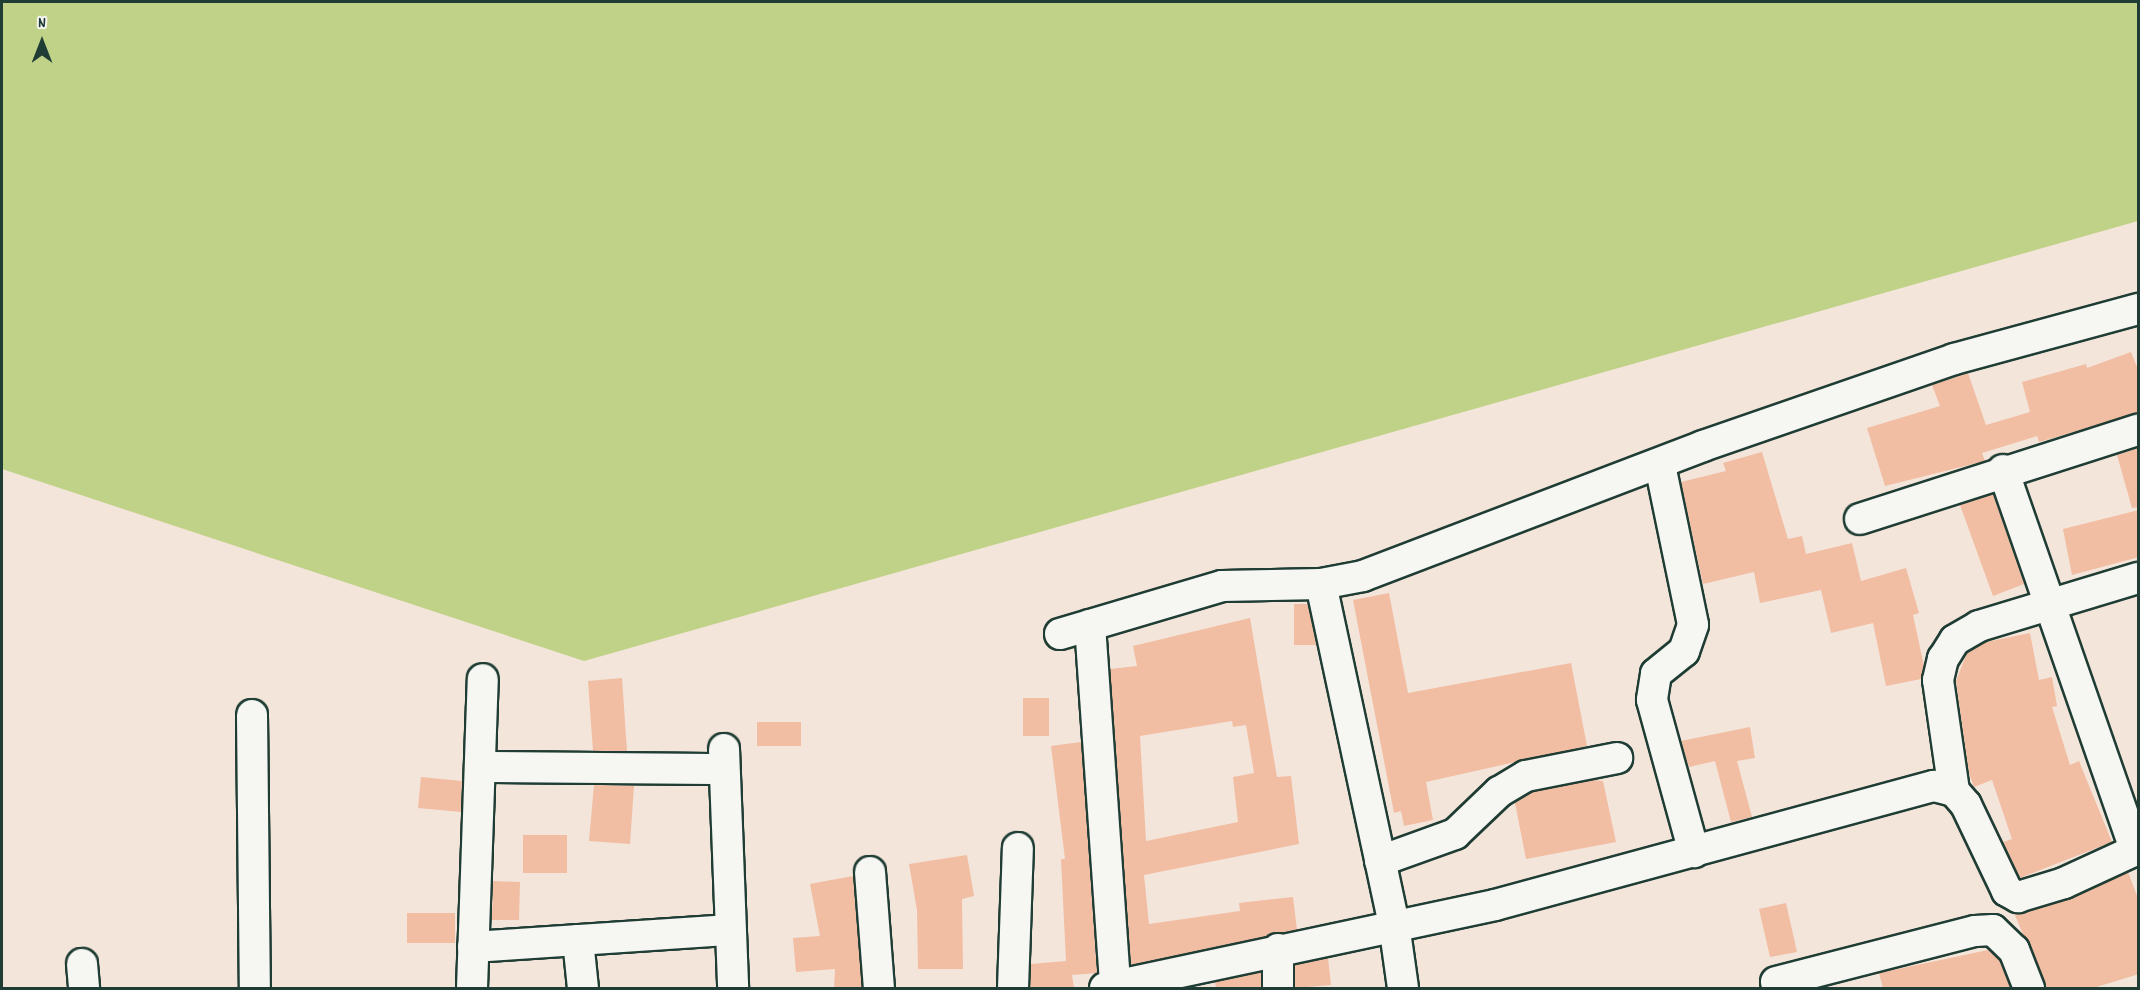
<!DOCTYPE html>
<html>
<head>
<meta charset="utf-8">
<style>
	body { margin:0 }
	#map { position:relative; width:2140px; height:990px; overflow:hidden; background:#f4e5da; font-family:Dekko,sans-serif }
	div>[style] { position:absolute }
	.green>* { inset:0; background:#c0d287 }
	.building>* { inset:0; background:#f1bda3 }
	.roads { filter:drop-shadow(2px 0 #1f3d34) drop-shadow(-2px 0 #1f3d34) drop-shadow(0 2px #1f3d34) drop-shadow(0 -2px #1f3d34) }
	.minor>* { height:30px; margin:-15px; padding:0 15px; transform-origin:15px; border-radius:15px; background:#f6f6f2 }
	span { translate:-50% -50%; white-space:nowrap; text-align:center; line-height:1.15; -webkit-text-stroke:6px #f6f6f2; paint-order:stroke }
	.frame { position:absolute; inset:0; border:3px solid #1f3d34; pointer-events:none }
	.north { position:absolute; left:12px; top:12px; width:60px; height:60px; -webkit-text-stroke:4px #f6f6f2; paint-order:stroke; rotate:0deg; font-size:16px; font-weight:700; line-height:24px; text-align:center; color:#1f3d34 }
	.north::after { content:''; display:block; margin:auto; width:21px; height:27px; background:#1f3d34; clip-path:polygon(50% 0,100% 100%,50% 72%,0 100%) }
</style>
</head>
<body>
<div id="map">
	<div class="green">
		<div style="clip-path:polygon(2px 2px,2138px 2px,2138px 221px,584px 661px,2px 469px)"></div>
	</div>
	<div class="building">
		<div style="clip-path:polygon(2131px 352px,2139px 372px,2139px 413px,2039px 442px,2037px 436px,1982px 453px,1985px 461px,1885px 486px,1867px 428px,1940px 406px,1932px 385px,1968px 373px,1986px 425px,2030px 412px,2022px 382px,2086px 364px,2087px 368px)"></div>
		<div style="clip-path:polygon(2139px 448px,2139px 507px,2132px 508px,2117px 455px)"></div>
		<div style="clip-path:polygon(1762px 452px,1788px 539px,1802px 536px,1806px 554px,1852px 543px,1861px 581px,1906px 568px,1919px 613px,1913px 615px,1924px 666px,1921px 679px,1886px 686px,1873px 623px,1831px 633px,1821px 590px,1760px 603px,1754px 572px,1703px 584px,1681px 482px,1726px 471px,1723px 463px)"></div>
		<div style="clip-path:polygon(1993px 494px,2024px 584px,1993px 596px,1960px 505px)"></div>
		<div style="clip-path:polygon(2139px 510px,2139px 557px,2072px 575px,2063px 529px)"></div>
		<div style="clip-path:polygon(1389px 593px,1408px 693px,1571px 663px,1587px 746px,1426px 782px,1433px 820px,1404px 826px,1401px 811px,1394px 813px,1353px 600px)"></div>
		<div style="clip-path:polygon(1294px 604px,1308px 604px,1316px 645px,1294px 645px)"></div>
		<div style="clip-path:polygon(evenodd,1250px 618px,1277px 777px,1291px 776px,1299px 844px,1144px 875px,1149px 924px,1240px 911px,1239px 903px,1293px 897px,1297px 930px,1131px 965px,1110px 669px,1137px 666px,1133px 646px,1250px 618px,1232px 721px,1233px 727px,1246px 725px,1254px 773px,1233px 777px,1238px 822px,1146px 841px,1140px 736px,1232px 721px)"></div>
		<div style="clip-path:polygon(2030px 633px,2039px 680px,2052px 677px,2057px 706px,2052px 707px,2070px 765px,2079px 761px,2112px 842px,2020px 878px,2003px 842px,2012px 839px,1992px 780px,1974px 787px,1969px 773px,1956px 681px,1967px 653px,1986px 642px)"></div>
		<div style="clip-path:polygon(622px 678px,627px 751px,593px 751px,588px 681px)"></div>
		<div style="clip-path:polygon(1023px 698px,1049px 698px,1049px 736px,1023px 736px)"></div>
		<div style="clip-path:polygon(757px 722px,801px 722px,801px 746px,757px 746px)"></div>
		<div style="clip-path:polygon(1750px 727px,1755px 758px,1737px 761px,1752px 817px,1731px 822px,1715px 761px,1689px 767px,1681px 741px)"></div>
		<div style="clip-path:polygon(1081px 742px,1097px 973px,1072px 975px,1074px 988px,1030px 988px,1031px 964px,1066px 961px,1061px 859px,1065px 859px,1051px 746px)"></div>
		<div style="clip-path:polygon(421px 777px,462px 781px,461px 812px,418px 808px)"></div>
		<div style="clip-path:polygon(1593px 780px,1603px 781px,1616px 842px,1526px 859px,1515px 803px,1532px 792px)"></div>
		<div style="clip-path:polygon(594px 785px,634px 786px,630px 844px,589px 841px)"></div>
		<div style="clip-path:polygon(523px 835px,567px 835px,567px 873px,523px 873px)"></div>
		<div style="clip-path:polygon(967px 855px,974px 896px,962px 899px,963px 969px,918px 969px,917px 910px,909px 864px)"></div>
		<div style="clip-path:polygon(2128px 872px,2139px 901px,2139px 974px,2093px 988px,2046px 988px,2014px 913px,2069px 899px)"></div>
		<div style="clip-path:polygon(853px 876px,862px 988px,834px 988px,835px 969px,796px 972px,793px 938px,820px 936px,810px 884px)"></div>
		<div style="clip-path:polygon(493px 881px,520px 882px,519px 920px,492px 920px)"></div>
		<div style="clip-path:polygon(1786px 903px,1797px 952px,1770px 957px,1759px 909px)"></div>
		<div style="clip-path:polygon(407px 913px,455px 913px,455px 943px,407px 943px)"></div>
		<div style="clip-path:polygon(1988px 950px,1999px 960px,2011px 988px,1883px 988px,1879px 973px)"></div>
		<div style="clip-path:polygon(1328px 958px,1331px 985px,1295px 988px,1295px 965px)"></div>
		<div style="clip-path:polygon(1261px 972px,1261px 988px,1216px 988px,1215px 982px)"></div>
	</div>
	<div class="roads">
		<div class="minor">
			<div style="left:1660px;top:465px;width:163px;rotate:78.3deg"></div>
			<div style="left:1693px;top:625px;width:28px;rotate:109deg"></div>
			<div style="left:1684px;top:651px;width:36px;rotate:141deg"></div>
			<div style="left:1656px;top:674px;width:26px;rotate:99deg"></div>
			<div style="left:1652px;top:700px;width:158px;rotate:74.6deg"></div>
			<div style="left:2003px;top:470px;width:402px;rotate:70.8deg"></div>
			<div style="left:1860px;top:519px;width:292px;rotate:-17.8deg"></div>
			<div style="left:1321px;top:584px;width:348px;rotate:77.9deg"></div>
			<div style="left:1394px;top:924px;width:65px;rotate:82deg"></div>
			<div style="left:1090px;top:625px;width:362px;rotate:86deg"></div>
			<div style="left:1060px;top:634px;width:169px;rotate:-16.5deg"></div>
			<div style="left:1222px;top:586px;width:99px;rotate:-1.2deg"></div>
			<div style="left:1321px;top:584px;width:43px;rotate:-10.8deg"></div>
			<div style="left:1363px;top:576px;width:364px;rotate:-20.9deg"></div>
			<div style="left:1703px;top:446px;width:266px;rotate:-19.1deg"></div>
			<div style="left:1954px;top:359px;width:191px;rotate:-15.2deg"></div>
			<div style="left:252px;top:715px;width:273px;rotate:89.4deg"></div>
			<div style="left:724px;top:749px;width:239px;rotate:87.8deg"></div>
			<div style="left:480px;top:767px;width:244px;rotate:0.5deg"></div>
			<div style="left:1954px;top:791px;width:112px;rotate:-98.2deg"></div>
			<div style="left:1938px;top:680px;width:22px;rotate:-77deg"></div>
			<div style="left:1943px;top:659px;width:22px;rotate:-58deg"></div>
			<div style="left:1955px;top:640px;width:28px;rotate:-30deg"></div>
			<div style="left:1979px;top:626px;width:166px;rotate:-16.8deg"></div>
			<div style="left:1380px;top:861px;width:80px;rotate:-19.8deg"></div>
			<div style="left:1455px;top:834px;width:61px;rotate:-43.7deg"></div>
			<div style="left:1499px;top:792px;width:31px;rotate:-31deg"></div>
			<div style="left:1526px;top:776px;width:93px;rotate:-11.2deg"></div>
			<div style="left:870px;top:872px;width:116px;rotate:85.6deg"></div>
			<div style="left:578px;top:940px;width:48px;rotate:84.1deg"></div>
			<div style="left:473px;top:947px;width:258px;rotate:-3.8deg"></div>
			<div style="left:1278px;top:949px;width:39px;rotate:90deg"></div>
			<div style="left:82px;top:964px;width:24px;rotate:85deg"></div>
			<div style="left:1776px;top:982px;width:205px;rotate:-14.4deg"></div>
			<div style="left:1975px;top:931px;width:18px;rotate:-3deg"></div>
			<div style="left:1993px;top:930px;width:29px;rotate:44deg"></div>
			<div style="left:2014px;top:950px;width:41px;rotate:68.5deg"></div>
			<div style="left:472px;top:988px;width:309px;rotate:-88deg"></div>
			<div style="left:1013px;top:988px;width:140px;rotate:-88deg"></div>
			<div style="left:1105px;top:988px;width:399px;rotate:-12deg"></div>
			<div style="left:1495px;top:905px;width:455px;rotate:-15.2deg"></div>
			<div style="left:1934px;top:786px;width:21px;rotate:14deg"></div>
			<div style="left:1954px;top:791px;width:18px;rotate:49deg"></div>
			<div style="left:1966px;top:805px;width:95px;rotate:64.5deg"></div>
			<div style="left:2007px;top:891px;width:13px;rotate:29deg"></div>
			<div style="left:2018px;top:897px;width:48px;rotate:-16.9deg"></div>
			<div style="left:2064px;top:883px;width:81px;rotate:-24.7deg"></div>
		</div>
	</div>
	<div class="frame"></div>
	<div class="north">N</div>
</div>
</body>
</html>
